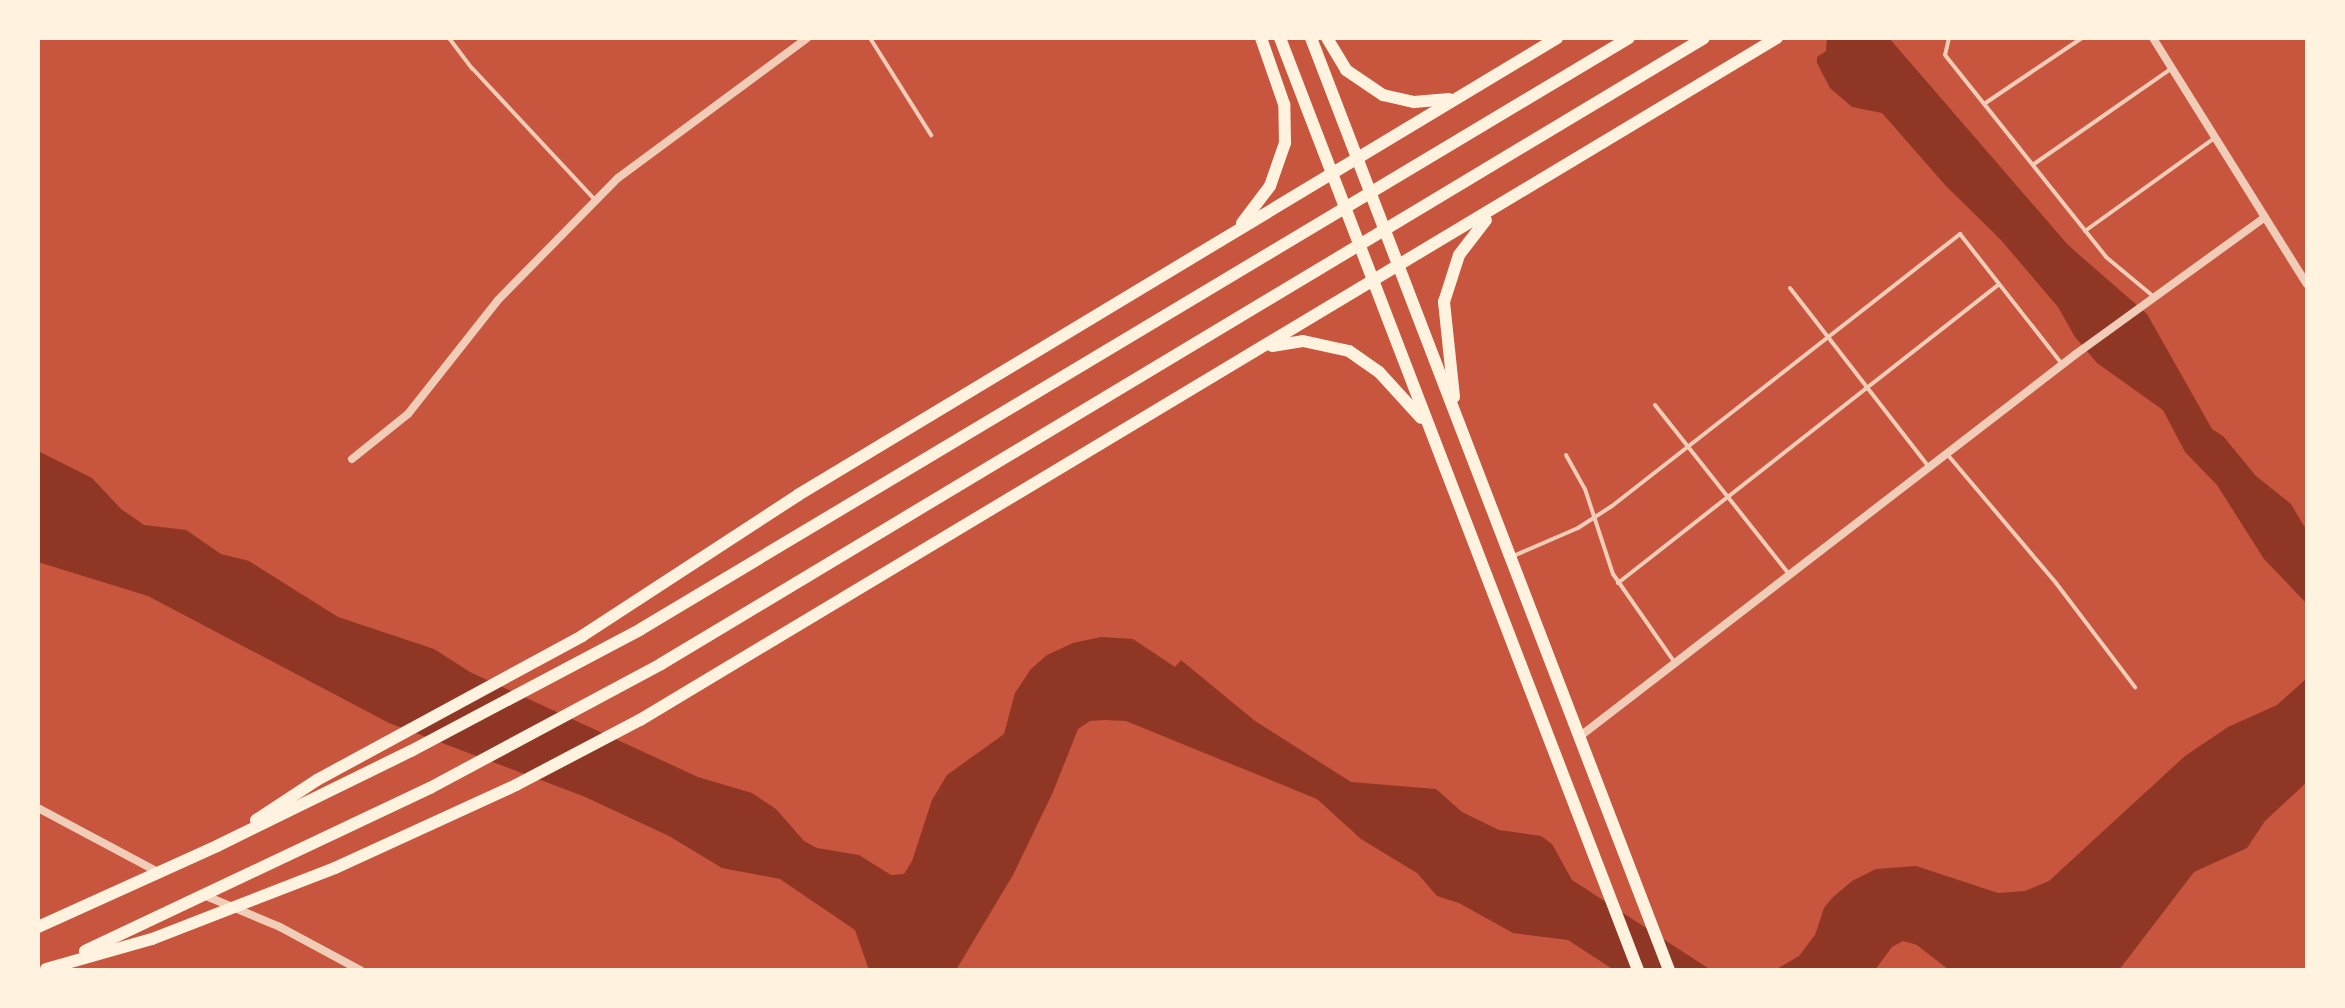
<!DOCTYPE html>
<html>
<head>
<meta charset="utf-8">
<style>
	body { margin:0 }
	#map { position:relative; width:2345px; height:1008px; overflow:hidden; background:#c8553d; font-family:"Space Grotesk",sans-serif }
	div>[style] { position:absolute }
	.water>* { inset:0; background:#8f3625 }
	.service>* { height:4px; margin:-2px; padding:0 2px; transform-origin:2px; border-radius:2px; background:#f1ccb7 }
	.minor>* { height:8px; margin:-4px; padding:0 4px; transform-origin:4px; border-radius:4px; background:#f1ccb7 }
	.primary>* { height:12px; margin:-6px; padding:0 6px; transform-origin:6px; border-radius:6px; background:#fff3e0 }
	span { translate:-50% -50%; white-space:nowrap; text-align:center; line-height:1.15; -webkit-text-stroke:6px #fff3e0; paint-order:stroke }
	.frame { position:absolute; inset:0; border:40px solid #fff3e0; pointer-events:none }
</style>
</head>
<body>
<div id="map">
	<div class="water">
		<div style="clip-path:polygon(1827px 38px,1889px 38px,2068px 245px,2147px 314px,2212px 429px,2223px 436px,2256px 476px,2291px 504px,2307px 531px,2307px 604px,2264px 559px,2217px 485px,2185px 452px,2163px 410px,2097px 363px,2075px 337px,2058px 307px,2001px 240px,1946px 186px,1882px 113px,1852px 107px,1830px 88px,1817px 63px,1817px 57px,1826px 51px)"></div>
		<div style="clip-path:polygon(38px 451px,92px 478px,121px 509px,144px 525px,186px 530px,221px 554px,249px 561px,338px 617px,434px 649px,470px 672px,698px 777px,752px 793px,776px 809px,804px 841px,817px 848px,859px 855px,891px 875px,904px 874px,912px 861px,932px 800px,947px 775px,1004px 734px,1015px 693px,1031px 669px,1047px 655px,1073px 643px,1101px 637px,1133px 639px,1175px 667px,1181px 660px,1255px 721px,1351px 782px,1436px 789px,1462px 812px,1499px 830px,1541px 836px,1552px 844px,1572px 880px,1711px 970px,1614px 970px,1568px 940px,1513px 933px,1459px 903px,1437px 896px,1417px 873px,1361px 839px,1317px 799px,1126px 721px,1105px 720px,1090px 721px,1078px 729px,1053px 792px,1013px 875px,956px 970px,869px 970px,855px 930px,780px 879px,722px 868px,669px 836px,583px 796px,389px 723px,148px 596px,38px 562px)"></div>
		<div style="clip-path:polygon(2307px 678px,2307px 782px,2265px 821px,2247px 848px,2194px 872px,2119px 970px,1949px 970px,1917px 945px,1903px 941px,1892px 947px,1875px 970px,1775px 970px,1799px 956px,1815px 935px,1824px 908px,1832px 898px,1852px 881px,1876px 869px,1916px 866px,1998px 893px,2025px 891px,2049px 881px,2185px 756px,2228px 727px,2277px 705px)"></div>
	</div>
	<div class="service">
		<div style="left:449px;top:38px;width:38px;rotate:53deg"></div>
		<div style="left:472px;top:68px;width:180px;rotate:47deg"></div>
		<div style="left:870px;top:38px;width:115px;rotate:57.8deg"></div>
		<div style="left:1949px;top:38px;width:17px;rotate:103deg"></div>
		<div style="left:1945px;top:55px;width:258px;rotate:51.4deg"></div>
		<div style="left:2106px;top:257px;width:61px;rotate:39.7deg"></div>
		<div style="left:1984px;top:104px;width:118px;rotate:-34deg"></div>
		<div style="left:2034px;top:164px;width:168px;rotate:-34.8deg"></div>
		<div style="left:2085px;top:231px;width:158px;rotate:-35.7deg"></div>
		<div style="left:1790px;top:288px;width:225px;rotate:52.2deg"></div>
		<div style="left:1655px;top:405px;width:214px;rotate:51.6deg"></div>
		<div style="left:1947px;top:454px;width:169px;rotate:49.8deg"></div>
		<div style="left:2056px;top:583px;width:131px;rotate:52.8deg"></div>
		<div style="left:1566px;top:455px;width:39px;rotate:61deg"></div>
		<div style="left:1585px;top:489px;width:89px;rotate:71.8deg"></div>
		<div style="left:1613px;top:574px;width:108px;rotate:55.1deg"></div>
		<div style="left:1511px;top:557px;width:73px;rotate:-23.4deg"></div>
		<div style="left:1578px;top:528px;width:40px;rotate:-32.9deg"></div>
		<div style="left:1612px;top:506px;width:442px;rotate:-38deg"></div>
		<div style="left:1960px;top:234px;width:164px;rotate:51.9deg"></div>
		<div style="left:1618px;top:583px;width:484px;rotate:-38.1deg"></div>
	</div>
	<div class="minor">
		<div style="left:2153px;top:38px;width:290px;rotate:58deg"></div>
		<div style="left:352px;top:459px;width:72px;rotate:-38.8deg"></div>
		<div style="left:408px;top:414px;width:145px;rotate:-51.7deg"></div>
		<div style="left:498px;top:300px;width:171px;rotate:-45.5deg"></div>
		<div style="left:618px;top:178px;width:235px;rotate:-36.5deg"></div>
		<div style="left:1579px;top:737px;width:627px;rotate:-37.62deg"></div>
		<div style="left:2076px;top:354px;width:233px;rotate:-35.9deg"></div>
		<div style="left:38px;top:808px;width:136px;rotate:28.1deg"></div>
		<div style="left:206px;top:896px;width:80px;rotate:22.7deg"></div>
		<div style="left:280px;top:927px;width:91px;rotate:28.3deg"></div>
	</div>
	<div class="primary">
		<div style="left:1280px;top:38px;width:998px;rotate:68.99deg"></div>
		<div style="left:1311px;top:38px;width:998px;rotate:68.99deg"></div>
		<div style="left:1327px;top:38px;width:37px;rotate:59deg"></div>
		<div style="left:1346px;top:70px;width:45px;rotate:34deg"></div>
		<div style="left:1383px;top:95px;width:32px;rotate:13deg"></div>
		<div style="left:1414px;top:102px;width:35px;rotate:-5deg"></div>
		<div style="left:1242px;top:223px;width:46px;rotate:-52.9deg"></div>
		<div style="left:1270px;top:186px;width:46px;rotate:-70.8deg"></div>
		<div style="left:1285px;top:143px;width:39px;rotate:-91deg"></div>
		<div style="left:1284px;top:104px;width:70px;rotate:-109.2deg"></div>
		<div style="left:1272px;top:346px;width:31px;rotate:-9deg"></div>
		<div style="left:1303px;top:341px;width:47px;rotate:12.3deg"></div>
		<div style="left:1349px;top:351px;width:37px;rotate:35deg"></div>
		<div style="left:1379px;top:372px;width:62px;rotate:47.6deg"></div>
		<div style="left:1454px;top:397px;width:96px;rotate:-96deg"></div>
		<div style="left:1444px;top:302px;width:49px;rotate:-72.3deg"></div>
		<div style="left:1459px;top:255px;width:44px;rotate:-52.4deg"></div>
		<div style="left:256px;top:820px;width:73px;rotate:-33.3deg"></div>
		<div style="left:317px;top:780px;width:302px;rotate:-28.5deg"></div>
		<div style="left:582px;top:636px;width:258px;rotate:-33.1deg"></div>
		<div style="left:798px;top:495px;width:886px;rotate:-31.05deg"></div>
		<div style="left:38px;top:927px;width:196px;rotate:-24.3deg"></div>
		<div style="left:217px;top:846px;width:216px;rotate:-26.1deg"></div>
		<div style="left:411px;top:751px;width:260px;rotate:-27.9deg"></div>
		<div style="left:641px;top:629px;width:1151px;rotate:-30.89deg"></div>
		<div style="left:85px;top:951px;width:382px;rotate:-25.3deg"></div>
		<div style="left:430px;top:788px;width:262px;rotate:-28.2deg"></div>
		<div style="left:661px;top:664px;width:1216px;rotate:-30.97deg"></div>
		<div style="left:46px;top:969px;width:110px;rotate:-15.8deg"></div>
		<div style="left:152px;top:939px;width:196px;rotate:-21.2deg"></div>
		<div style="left:335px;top:868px;width:199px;rotate:-24.6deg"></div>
		<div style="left:516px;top:785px;width:140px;rotate:-27.7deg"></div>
		<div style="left:640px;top:720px;width:1326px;rotate:-30.96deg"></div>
	</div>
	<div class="frame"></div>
</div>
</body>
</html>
